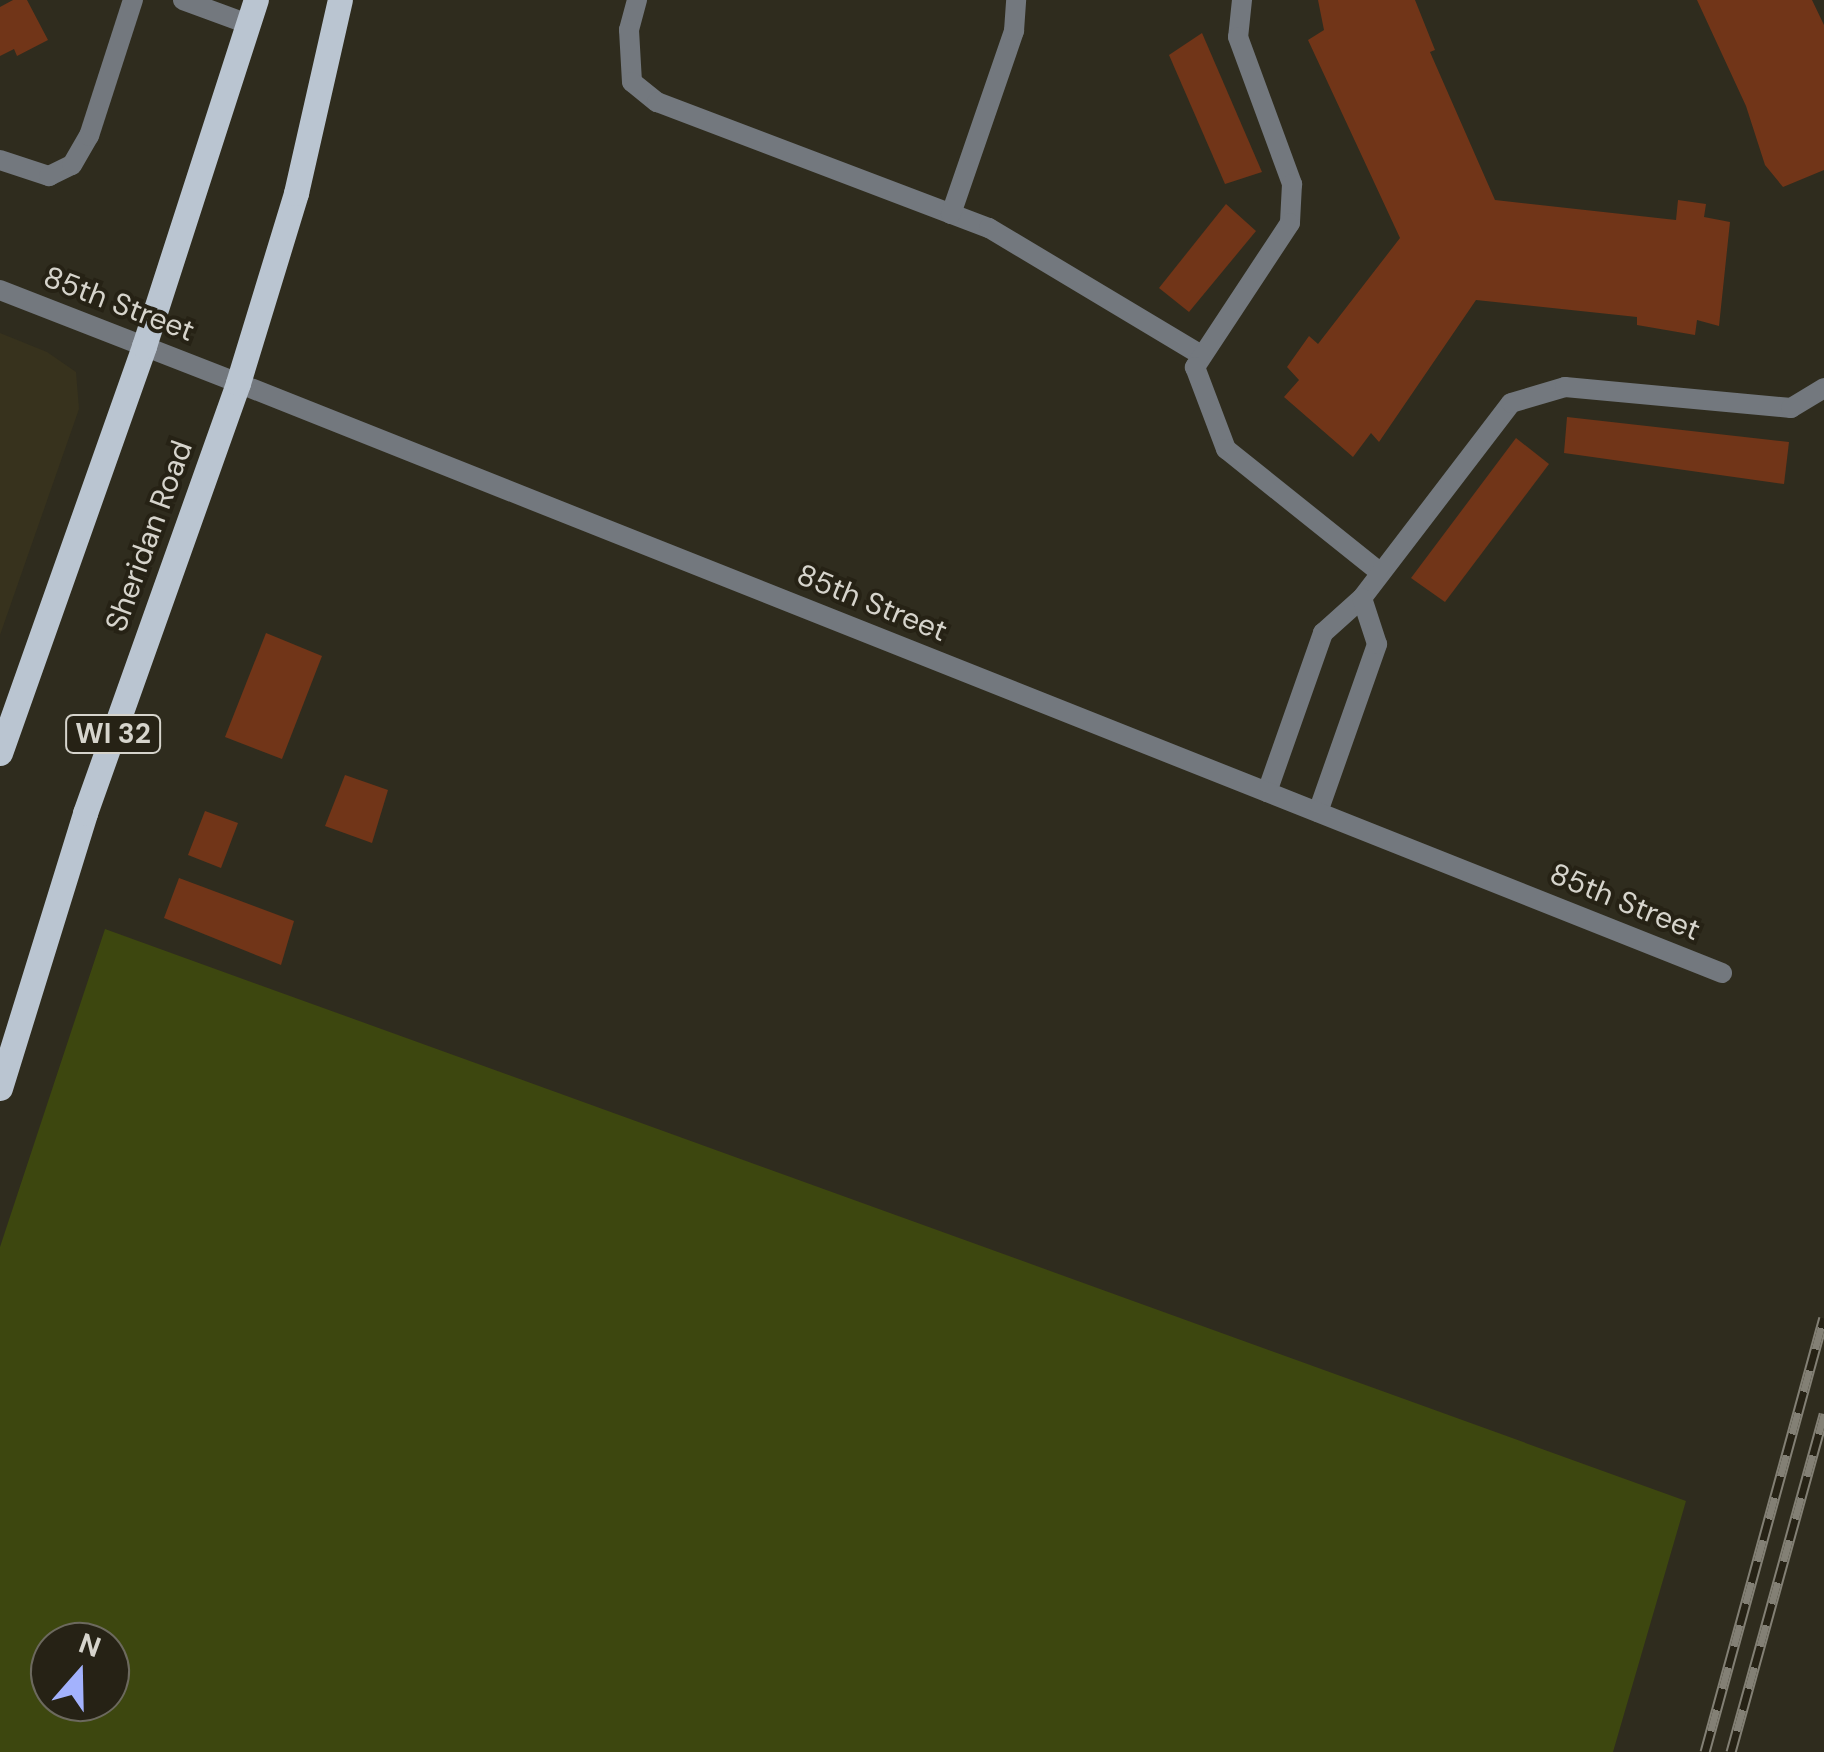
<!DOCTYPE html>
<html>
<head>
<meta charset="utf-8">
<style>
	body { margin:0 }
	#map { position:relative; width:1824px; height:1752px; overflow:hidden; background:#2f2c1e; font-family:"DM Sans",sans-serif }
	div>[style] { position:absolute }
	.built>* { inset:0; background:#37321d }
	.green>* { inset:0; background:#3d470f }
	.building>* { inset:0; background:#713518 }
	.service>* { height:20px; margin:-10px; padding:0 10px; transform-origin:10px; border-radius:10px; background:#73787e }
	.minor>* { height:20px; margin:-10px; padding:0 10px; transform-origin:10px; border-radius:10px; background:#73787e }
	.tertiary>* { height:20px; margin:-10px; padding:0 10px; transform-origin:10px; border-radius:10px; background:#73787e }
	.primary>* { height:25px; margin:-12.5px; padding:0 12.5px; transform-origin:12.5px; border-radius:12.5px; background:#bac5d1 }
	.rail>* { height:11px; margin-top:-5.5px; transform-origin:0; background:repeating-linear-gradient(90deg,#262215 0 22px,#838075 0 44px); box-sizing:border-box; border-block:2px solid #838075 }
	span { translate:-50% -50%; white-space:nowrap; text-align:center; line-height:1.15; -webkit-text-stroke:8px #262215; paint-order:stroke }
	.shield-label span { padding:2px 8px; background:#262215; border:2px solid; border-radius:8px; -webkit-text-stroke-width:0 }
	.shield-label { font-size:28px; color:#d6d4cc; font-weight:700 }
	.street-label { font-size:30px; color:#d6d4cc }
	.north { position:absolute; left:30px; top:1622px; width:100px; height:100px; box-sizing:border-box; background:#262215; border:2px solid #6c695e; border-radius:50%; rotate:20deg; font-size:28px; font-weight:700; line-height:40px; text-align:center; color:#d6d4cc }
	.north::after { content:''; display:block; margin:auto; width:35px; height:45px; background:#a3b2fd; clip-path:polygon(50% 0,100% 100%,50% 72%,0 100%) }
</style>
</head>
<body>
<div id="map">
	<div class="built">
		<div style="clip-path:polygon(0 333px,47px 352px,76px 372px,79px 409px,0 635px)"></div>
	</div>
	<div class="green">
		<div style="clip-path:polygon(evenodd,105px 929px,1686px 1501px,1613px 1752px,0 1752px,0 1247px,105px 929px,50px 1642px,110px 1642px,110px 1702px,50px 1702px,50px 1642px)"></div>
	</div>
	<div class="building">
		<div style="clip-path:polygon(13px 0,27px 0,48px 40px,17px 56px,14px 49px,0 56px,0 7px)"></div>
		<div style="clip-path:polygon(1318px 0,1415px 0,1435px 50px,1430px 52px,1495px 200px,1676px 220px,1678px 200px,1706px 204px,1704px 217px,1730px 222px,1719px 326px,1697px 320px,1695px 335px,1637px 325px,1637px 317px,1476px 300px,1379px 442px,1371px 433px,1353px 457px,1284px 397px,1299px 380px,1287px 367px,1309px 336px,1318px 344px,1400px 238px,1308px 40px,1324px 30px)"></div>
		<div style="clip-path:polygon(1697px 0,1812px 0,1824px 25px,1824px 170px,1783px 187px,1765px 165px,1746px 106px)"></div>
		<div style="clip-path:polygon(1202px 33px,1262px 172px,1225px 184px,1169px 55px)"></div>
		<div style="clip-path:polygon(1226px 204px,1256px 231px,1189px 312px,1159px 288px)"></div>
		<div style="clip-path:polygon(1567px 417px,1789px 442px,1784px 484px,1564px 453px)"></div>
		<div style="clip-path:polygon(1516px 438px,1549px 464px,1445px 602px,1411px 578px)"></div>
		<div style="clip-path:polygon(266px 633px,322px 656px,282px 759px,225px 737px)"></div>
		<div style="clip-path:polygon(345px 775px,388px 790px,372px 843px,325px 826px)"></div>
		<div style="clip-path:polygon(205px 811px,238px 823px,221px 868px,188px 855px)"></div>
		<div style="clip-path:polygon(179px 878px,294px 921px,281px 965px,164px 918px)"></div>
	</div>
	<div class="service">
		<div style="left:183px;top:0;width:69px;rotate:20.3deg"></div>
		<div style="left:637px;top:0;width:31px;rotate:105deg"></div>
		<div style="left:629px;top:30px;width:52px;rotate:86.7deg"></div>
		<div style="left:632px;top:82px;width:32px;rotate:39deg"></div>
		<div style="left:657px;top:102px;width:355px;rotate:20.8deg"></div>
		<div style="left:989px;top:228px;width:247px;rotate:30.9deg"></div>
		<div style="left:1242px;top:0;width:37px;rotate:96deg"></div>
		<div style="left:1238px;top:37px;width:157px;rotate:69.8deg"></div>
		<div style="left:1292px;top:184px;width:39px;rotate:93deg"></div>
		<div style="left:1290px;top:223px;width:173px;rotate:123.4deg"></div>
		<div style="left:1195px;top:367px;width:88px;rotate:69.3deg"></div>
		<div style="left:1226px;top:449px;width:198px;rotate:38.7deg"></div>
		<div style="left:0;top:160px;width:52px;rotate:18.1deg"></div>
		<div style="left:49px;top:176px;width:25px;rotate:-26deg"></div>
		<div style="left:72px;top:165px;width:34px;rotate:-60deg"></div>
		<div style="left:89px;top:136px;width:143px;rotate:-72.1deg"></div>
		<div style="left:951px;top:214px;width:194px;rotate:-71deg"></div>
		<div style="left:1014px;top:31px;width:31px;rotate:-86deg"></div>
		<div style="left:1267px;top:792px;width:169px;rotate:-70.6deg"></div>
		<div style="left:1323px;top:633px;width:52px;rotate:-41.9deg"></div>
		<div style="left:1362px;top:598px;width:245px;rotate:-52.6deg"></div>
		<div style="left:1511px;top:403px;width:56px;rotate:-16.5deg"></div>
		<div style="left:1565px;top:387px;width:227px;rotate:5.3deg"></div>
		<div style="left:1791px;top:408px;width:39px;rotate:-31deg"></div>
		<div style="left:1318px;top:812px;width:178px;rotate:-70.6deg"></div>
		<div style="left:1377px;top:644px;width:48px;rotate:-108.1deg"></div>
	</div>
	<div class="minor">
		<div style="left:238px;top:383px;width:1597px;rotate:21.68deg"></div>
	</div>
	<div class="tertiary">
		<div style="left:0;top:290px;width:256px;rotate:21.3deg"></div>
	</div>
	<div class="primary">
		<div style="left:0;top:753px;width:432px;rotate:-70.5deg"></div>
		<div style="left:144px;top:346px;width:364px;rotate:-72.1deg"></div>
		<div style="left:0;top:1088px;width:288px;rotate:-72.8deg"></div>
		<div style="left:85px;top:813px;width:456px;rotate:-70.4deg"></div>
		<div style="left:238px;top:383px;width:199px;rotate:-73deg"></div>
		<div style="left:296px;top:193px;width:198px;rotate:-77.2deg"></div>
	</div>
	<div class="rail">
		<div style="left:1705px;top:1752px;width:450px;rotate:-74.7deg"></div>
		<div style="left:1731px;top:1752px;width:351px;rotate:-74.6deg"></div>
	</div>
	<div class="shield-label">
		<span style="left:113px;top:734px">WI 32</span>
	</div>
	<div class="street-label">
		<span style="left:119px;top:304px;rotate:21deg">85th Street</span>
		<span style="left:149px;top:536px;rotate:-70deg">Sheridan Road</span>
		<span style="left:872px;top:603px;rotate:22deg">85th Street</span>
		<span style="left:1625px;top:902px;rotate:22deg">85th Street</span>
	</div>
	<div class="north">N</div>
</div>
</body>
</html>
